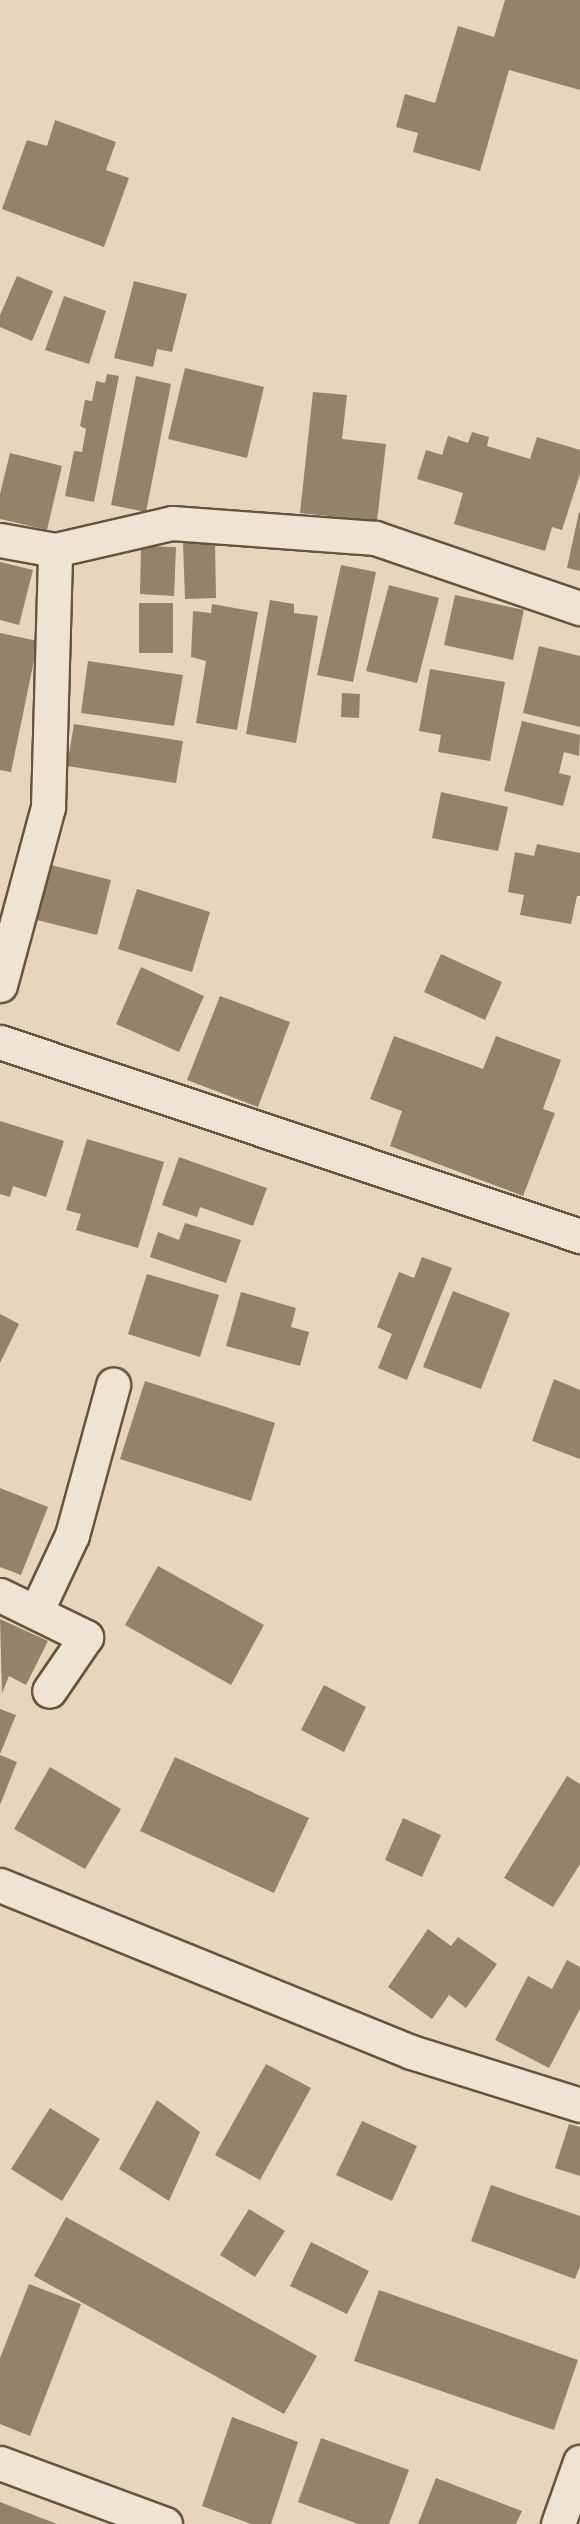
<!DOCTYPE html>
<html>
<head>
<meta charset="utf-8">
<style>
	body { margin:0 }
	#map { position:relative; width:580px; height:2524px; overflow:hidden; background:#e7d6bd; font-family:"IM FELL Double Pica",serif }
	div>[style] { position:absolute }
	.building>* { inset:0; background:#95826a }
	.roads { filter:drop-shadow(2px 0 #68533c) drop-shadow(-2px 0 #68533c) drop-shadow(0 2px #68533c) drop-shadow(0 -2px #68533c) }
	.minor>* { height:33px; margin:-16.5px; padding:0 16.5px; transform-origin:16.5px; border-radius:16.5px; background:#efe4d4 }
	.tertiary>* { height:33px; margin:-16.5px; padding:0 16.5px; transform-origin:16.5px; border-radius:16.5px; background:#efe4d4 }
	span { translate:-50% -50%; white-space:nowrap; text-align:center; line-height:1.15; -webkit-text-stroke:4.5px #efe4d4; paint-order:stroke }
</style>
</head>
<body>
<div id="map">
	<div class="building">
		<div style="clip-path:polygon(505px 0,580px 0,580px 90px,509px 70px,480px 171px,413px 152px,418px 133px,396px 127px,405px 94px,435px 103px,458px 26px,494px 37px)"></div>
		<div style="clip-path:polygon(55px 120px,116px 142px,106px 170px,129px 178px,104px 247px,2px 209px,27px 140px,47px 146px)"></div>
		<div style="clip-path:polygon(17px 276px,53px 291px,32px 341px,0 327px,0 315px)"></div>
		<div style="clip-path:polygon(134px 281px,187px 294px,172px 352px,157px 349px,153px 367px,114px 358px)"></div>
		<div style="clip-path:polygon(64px 296px,106px 311px,89px 364px,45px 350px)"></div>
		<div style="clip-path:polygon(185px 368px,264px 387px,247px 458px,168px 439px)"></div>
		<div style="clip-path:polygon(107px 374px,119px 376px,94px 502px,65px 496px,74px 451px,82px 452px,86px 429px,80px 426px,85px 400px,92px 401px,96px 381px,105px 383px)"></div>
		<div style="clip-path:polygon(136px 376px,171px 384px,146px 512px,111px 505px)"></div>
		<div style="clip-path:polygon(313px 392px,347px 395px,342px 439px,386px 444px,377px 521px,300px 513px)"></div>
		<div style="clip-path:polygon(472px 432px,489px 437px,487px 446px,530px 459px,537px 437px,580px 450px,580px 474px,562px 530px,552px 527px,545px 551px,454px 524px,463px 493px,417px 479px,426px 450px,442px 455px,448px 436px,468px 443px)"></div>
		<div style="clip-path:polygon(10px 453px,62px 466px,47px 530px,0 519px,0 494px)"></div>
		<div style="clip-path:polygon(579px 512px,580px 513px,580px 571px,567px 568px)"></div>
		<div style="clip-path:polygon(215px 540px,216px 598px,185px 599px,183px 542px)"></div>
		<div style="clip-path:polygon(141px 546px,176px 547px,174px 596px,140px 594px)"></div>
		<div style="clip-path:polygon(0 562px,33px 570px,19px 625px,0 620px)"></div>
		<div style="clip-path:polygon(341px 565px,376px 572px,353px 682px,317px 675px)"></div>
		<div style="clip-path:polygon(389px 585px,439px 598px,417px 683px,366px 671px)"></div>
		<div style="clip-path:polygon(455px 595px,524px 610px,513px 660px,444px 645px)"></div>
		<div style="clip-path:polygon(270px 600px,294px 604px,294px 613px,318px 616px,296px 743px,246px 734px)"></div>
		<div style="clip-path:polygon(139px 603px,173px 603px,173px 653px,139px 653px)"></div>
		<div style="clip-path:polygon(212px 604px,258px 612px,237px 730px,196px 723px,206px 661px,191px 657px,193px 611px,211px 613px)"></div>
		<div style="clip-path:polygon(0 633px,38px 641px,11px 772px,0 770px)"></div>
		<div style="clip-path:polygon(539px 646px,580px 656px,580px 727px,523px 713px)"></div>
		<div style="clip-path:polygon(88px 661px,183px 675px,174px 726px,81px 713px)"></div>
		<div style="clip-path:polygon(430px 669px,505px 682px,490px 761px,438px 752px,441px 735px,419px 731px)"></div>
		<div style="clip-path:polygon(342px 693px,360px 694px,359px 718px,341px 717px)"></div>
		<div style="clip-path:polygon(522px 721px,580px 735px,579px 756px,564px 752px,559px 773px,571px 776px,563px 806px,504px 791px)"></div>
		<div style="clip-path:polygon(74px 724px,183px 741px,176px 783px,67px 766px)"></div>
		<div style="clip-path:polygon(441px 792px,508px 807px,498px 851px,432px 838px)"></div>
		<div style="clip-path:polygon(537px 844px,580px 853px,580px 896px,577px 896px,571px 924px,520px 915px,524px 895px,508px 892px,515px 852px,534px 856px)"></div>
		<div style="clip-path:polygon(43px 863px,111px 880px,97px 935px,29px 918px)"></div>
		<div style="clip-path:polygon(137px 889px,210px 912px,192px 972px,118px 949px)"></div>
		<div style="clip-path:polygon(441px 954px,502px 982px,485px 1020px,424px 992px)"></div>
		<div style="clip-path:polygon(141px 967px,204px 996px,179px 1052px,116px 1024px)"></div>
		<div style="clip-path:polygon(220px 996px,290px 1022px,258px 1107px,187px 1080px)"></div>
		<div style="clip-path:polygon(394px 1036px,483px 1069px,496px 1036px,561px 1060px,543px 1109px,555px 1113px,523px 1196px,390px 1146px,402px 1111px,370px 1099px)"></div>
		<div style="clip-path:polygon(0 1121px,64px 1141px,46px 1197px,13px 1186px,10px 1197px,0 1194px)"></div>
		<div style="clip-path:polygon(87px 1139px,164px 1162px,138px 1248px,76px 1230px,81px 1214px,66px 1210px)"></div>
		<div style="clip-path:polygon(179px 1157px,267px 1188px,253px 1226px,200px 1207px,197px 1217px,162px 1205px)"></div>
		<div style="clip-path:polygon(185px 1223px,241px 1240px,226px 1283px,150px 1257px,158px 1232px,179px 1240px)"></div>
		<div style="clip-path:polygon(422px 1257px,452px 1268px,407px 1380px,378px 1368px,392px 1334px,377px 1327px,399px 1272px,414px 1278px)"></div>
		<div style="clip-path:polygon(147px 1274px,219px 1295px,200px 1357px,128px 1334px)"></div>
		<div style="clip-path:polygon(453px 1291px,510px 1313px,481px 1389px,423px 1367px)"></div>
		<div style="clip-path:polygon(241px 1292px,296px 1308px,291px 1327px,309px 1332px,300px 1366px,226px 1346px)"></div>
		<div style="clip-path:polygon(0 1314px,19px 1324px,0 1363px)"></div>
		<div style="clip-path:polygon(554px 1379px,580px 1390px,580px 1459px,532px 1441px)"></div>
		<div style="clip-path:polygon(145px 1381px,275px 1423px,251px 1501px,120px 1459px)"></div>
		<div style="clip-path:polygon(0 1488px,48px 1507px,21px 1575px,0 1567px)"></div>
		<div style="clip-path:polygon(158px 1566px,264px 1625px,231px 1685px,125px 1625px)"></div>
		<div style="clip-path:polygon(0 1619px,48px 1641px,26px 1685px,9px 1676px,2px 1693px)"></div>
		<div style="clip-path:polygon(324px 1685px,366px 1707px,344px 1752px,301px 1730px)"></div>
		<div style="clip-path:polygon(0 1709px,16px 1715px,0 1754px)"></div>
		<div style="clip-path:polygon(0 1755px,17px 1762px,0 1805px)"></div>
		<div style="clip-path:polygon(175px 1757px,309px 1818px,274px 1893px,140px 1831px)"></div>
		<div style="clip-path:polygon(50px 1767px,121px 1809px,85px 1869px,14px 1829px)"></div>
		<div style="clip-path:polygon(567px 1776px,580px 1784px,580px 1864px,553px 1907px,504px 1878px)"></div>
		<div style="clip-path:polygon(403px 1818px,441px 1835px,422px 1877px,385px 1860px)"></div>
		<div style="clip-path:polygon(428px 1929px,451px 1946px,458px 1937px,497px 1964px,466px 2008px,449px 1995px,432px 2019px,388px 1987px)"></div>
		<div style="clip-path:polygon(567px 1960px,580px 1967px,580px 2009px,549px 2068px,495px 2040px,528px 1976px,552px 1989px)"></div>
		<div style="clip-path:polygon(266px 2064px,311px 2088px,260px 2180px,215px 2155px)"></div>
		<div style="clip-path:polygon(157px 2100px,200px 2132px,169px 2201px,119px 2169px)"></div>
		<div style="clip-path:polygon(50px 2108px,100px 2139px,62px 2201px,11px 2169px)"></div>
		<div style="clip-path:polygon(362px 2121px,417px 2146px,392px 2201px,336px 2175px)"></div>
		<div style="clip-path:polygon(569px 2124px,580px 2127px,580px 2176px,555px 2168px)"></div>
		<div style="clip-path:polygon(491px 2185px,580px 2216px,580px 2266px,575px 2279px,471px 2241px)"></div>
		<div style="clip-path:polygon(249px 2209px,285px 2231px,255px 2277px,220px 2255px)"></div>
		<div style="clip-path:polygon(66px 2217px,317px 2356px,284px 2414px,34px 2276px)"></div>
		<div style="clip-path:polygon(311px 2242px,369px 2271px,347px 2314px,290px 2286px)"></div>
		<div style="clip-path:polygon(29px 2284px,81px 2304px,30px 2436px,0 2424px,0 2358px)"></div>
		<div style="clip-path:polygon(379px 2290px,578px 2360px,554px 2430px,354px 2361px)"></div>
		<div style="clip-path:polygon(232px 2417px,298px 2442px,271px 2524px,251px 2524px,202px 2506px)"></div>
		<div style="clip-path:polygon(321px 2438px,409px 2470px,389px 2524px,358px 2524px,298px 2502px)"></div>
		<div style="clip-path:polygon(436px 2478px,522px 2511px,516px 2524px,418px 2524px)"></div>
		<div style="clip-path:polygon(0 2502px,57px 2524px,0 2524px)"></div>
	</div>
	<div class="roads">
		<div class="minor">
			<div style="left:0;top:540px;width:56px;rotate:10.3deg"></div>
			<div style="left:55px;top:550px;width:120px;rotate:-13deg"></div>
			<div style="left:172px;top:523px;width:204px;rotate:4.2deg"></div>
			<div style="left:375px;top:538px;width:217px;rotate:18.9deg"></div>
			<div style="left:0;top:985px;width:184px;rotate:-74.9deg"></div>
			<div style="left:48px;top:807px;width:257px;rotate:-88.4deg"></div>
			<div style="left:0;top:1595px;width:96px;rotate:26deg"></div>
			<div style="left:86px;top:1637px;width:65px;rotate:124.4deg"></div>
			<div style="left:36px;top:1612px;width:85px;rotate:-64.9deg"></div>
			<div style="left:72px;top:1535px;width:156px;rotate:-74.7deg"></div>
			<div style="left:0;top:1885px;width:444px;rotate:22.1deg"></div>
			<div style="left:411px;top:2052px;width:177px;rotate:17.4deg"></div>
			<div style="left:0;top:2463px;width:176px;rotate:20.3deg"></div>
			<div style="left:558px;top:2524px;width:66px;rotate:-70.5deg"></div>
		</div>
		<div class="tertiary">
			<div style="left:0;top:1042px;width:612px;rotate:18.49deg"></div>
		</div>
	</div>
</div>
</body>
</html>
